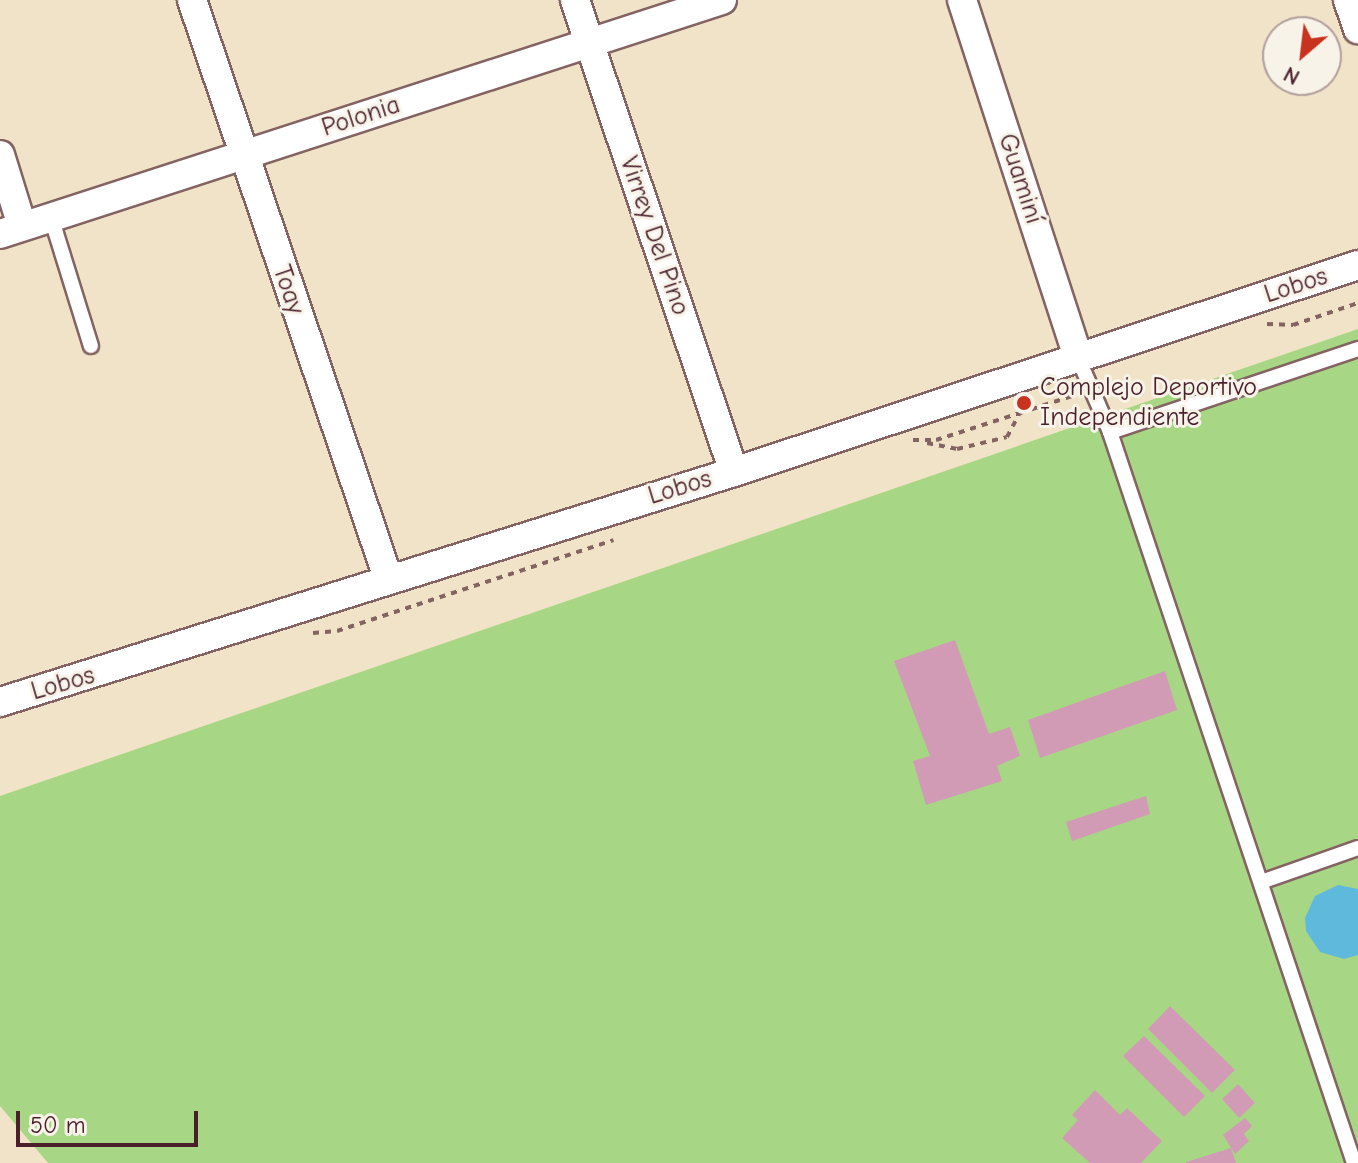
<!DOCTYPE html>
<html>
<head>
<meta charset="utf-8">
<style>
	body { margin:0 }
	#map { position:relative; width:1358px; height:1163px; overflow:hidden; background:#f0e3c7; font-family:"Comic Neue",sans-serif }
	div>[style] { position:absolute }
	.green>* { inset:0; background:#a7d785 }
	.water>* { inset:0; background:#5fb9dc }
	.building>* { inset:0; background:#d19bb5 }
	.path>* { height:4px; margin-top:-2px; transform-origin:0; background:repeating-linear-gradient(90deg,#846462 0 6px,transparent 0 12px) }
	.roads { filter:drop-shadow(2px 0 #846462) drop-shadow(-2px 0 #846462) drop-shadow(0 2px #846462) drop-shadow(0 -2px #846462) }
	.lane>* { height:14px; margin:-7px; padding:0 7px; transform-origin:7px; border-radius:7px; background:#fff }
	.street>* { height:28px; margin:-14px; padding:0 14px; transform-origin:14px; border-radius:14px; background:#fff }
	.dots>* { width:22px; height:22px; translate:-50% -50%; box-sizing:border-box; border:4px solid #f7f3e8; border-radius:50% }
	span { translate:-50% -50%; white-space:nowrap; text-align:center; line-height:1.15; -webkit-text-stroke:6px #f7f3e8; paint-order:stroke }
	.street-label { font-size:26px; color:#4a1f2b }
	.poi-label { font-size:26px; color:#4a1f2b }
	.left { translate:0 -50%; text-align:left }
	.north { position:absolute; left:1262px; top:16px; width:80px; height:80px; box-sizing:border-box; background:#f7f3e8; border:2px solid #b29e9c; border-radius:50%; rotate:208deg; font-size:22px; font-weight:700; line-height:32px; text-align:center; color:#4a1f2b }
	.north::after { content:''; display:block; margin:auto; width:28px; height:36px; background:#c8321e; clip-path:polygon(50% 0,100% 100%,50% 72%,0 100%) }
	.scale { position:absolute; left:16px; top:1111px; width:182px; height:36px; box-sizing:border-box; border:4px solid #4a1f2b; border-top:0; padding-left:10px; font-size:24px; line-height:28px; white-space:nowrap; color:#4a1f2b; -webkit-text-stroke:6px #f7f3e8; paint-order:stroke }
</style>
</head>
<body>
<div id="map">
	<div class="green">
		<div style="clip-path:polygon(1358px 329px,1358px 1163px,48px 1163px,0 1106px,0 796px)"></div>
	</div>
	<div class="water">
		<div style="clip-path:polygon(1338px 885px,1358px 889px,1358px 955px,1344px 959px,1320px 952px,1306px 931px,1305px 918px,1315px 896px)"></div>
	</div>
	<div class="building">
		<div style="clip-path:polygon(955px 640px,989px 734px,1010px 727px,1020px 756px,997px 766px,1002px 781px,926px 805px,913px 761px,930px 756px,894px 661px)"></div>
		<div style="clip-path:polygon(1165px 671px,1177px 710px,1040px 758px,1028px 720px)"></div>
		<div style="clip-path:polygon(1146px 796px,1150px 814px,1072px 841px,1066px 822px)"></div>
		<div style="clip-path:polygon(1170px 1006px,1235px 1070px,1212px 1093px,1148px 1029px)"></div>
		<div style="clip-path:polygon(1144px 1036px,1205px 1096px,1184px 1117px,1123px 1056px)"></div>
		<div style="clip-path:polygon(1238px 1084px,1255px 1103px,1239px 1118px,1222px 1099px)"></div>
		<div style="clip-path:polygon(1095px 1090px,1120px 1115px,1127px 1108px,1162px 1141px,1141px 1163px,1090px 1163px,1062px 1138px,1078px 1120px,1072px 1115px)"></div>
		<div style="clip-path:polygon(1245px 1118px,1252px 1126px,1244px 1134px,1249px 1141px,1235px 1154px,1223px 1135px)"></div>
		<div style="clip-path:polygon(1231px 1148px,1236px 1163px,1186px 1163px,1186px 1162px)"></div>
	</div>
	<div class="path">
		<div style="left:1267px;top:324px;width:26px;rotate:2deg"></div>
		<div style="left:1293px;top:325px;width:69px;rotate:-18.7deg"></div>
		<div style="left:913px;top:440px;width:23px"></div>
		<div style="left:936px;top:440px;width:88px;rotate:-17.8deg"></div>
		<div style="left:927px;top:443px;width:31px;rotate:11deg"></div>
		<div style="left:957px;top:449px;width:51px;rotate:-13.5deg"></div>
		<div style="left:1007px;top:437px;width:27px;rotate:-62deg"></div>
		<div style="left:1020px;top:413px;width:58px;rotate:-18.1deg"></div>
		<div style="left:313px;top:633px;width:24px;rotate:-5deg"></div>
		<div style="left:337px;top:631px;width:291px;rotate:-18.2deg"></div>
	</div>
	<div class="roads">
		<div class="lane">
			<div style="left:51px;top:217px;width:135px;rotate:72.8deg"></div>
			<div style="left:1078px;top:358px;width:81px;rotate:66.6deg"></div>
			<div style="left:1110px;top:432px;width:771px;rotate:71.54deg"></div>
			<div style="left:1110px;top:432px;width:262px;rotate:-18.5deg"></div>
			<div style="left:1261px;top:882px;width:103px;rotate:-19.3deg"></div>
		</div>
		<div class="street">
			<div style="left:192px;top:0;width:610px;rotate:71.27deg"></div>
			<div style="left:575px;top:0;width:498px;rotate:71.4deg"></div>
			<div style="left:962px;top:0;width:376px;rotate:72deg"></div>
			<div style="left:1348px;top:0;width:31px;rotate:71deg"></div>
			<div style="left:0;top:155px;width:74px;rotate:72.8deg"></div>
			<div style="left:0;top:234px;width:759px;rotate:-17.96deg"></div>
			<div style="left:0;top:702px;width:769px;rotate:-17.4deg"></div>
			<div style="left:734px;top:472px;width:657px;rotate:-18.35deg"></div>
		</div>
	</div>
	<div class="dots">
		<div style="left:1024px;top:403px;background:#c8321e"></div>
	</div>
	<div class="street-label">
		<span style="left:361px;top:117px;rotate:-18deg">Polonia</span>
		<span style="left:1020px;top:179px;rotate:72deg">Guaminí</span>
		<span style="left:654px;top:236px;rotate:71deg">Virrey Del Pino</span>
		<span style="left:1296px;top:286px;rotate:-18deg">Lobos</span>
		<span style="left:288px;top:290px;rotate:71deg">Toay</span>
		<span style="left:680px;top:488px;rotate:-17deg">Lobos</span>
		<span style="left:63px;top:684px;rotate:-16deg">Lobos</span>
	</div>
	<div class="poi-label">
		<span class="left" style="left:1040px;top:403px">Complejo Deportivo<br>Independiente</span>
	</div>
	<div class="north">N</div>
	<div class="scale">50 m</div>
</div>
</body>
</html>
